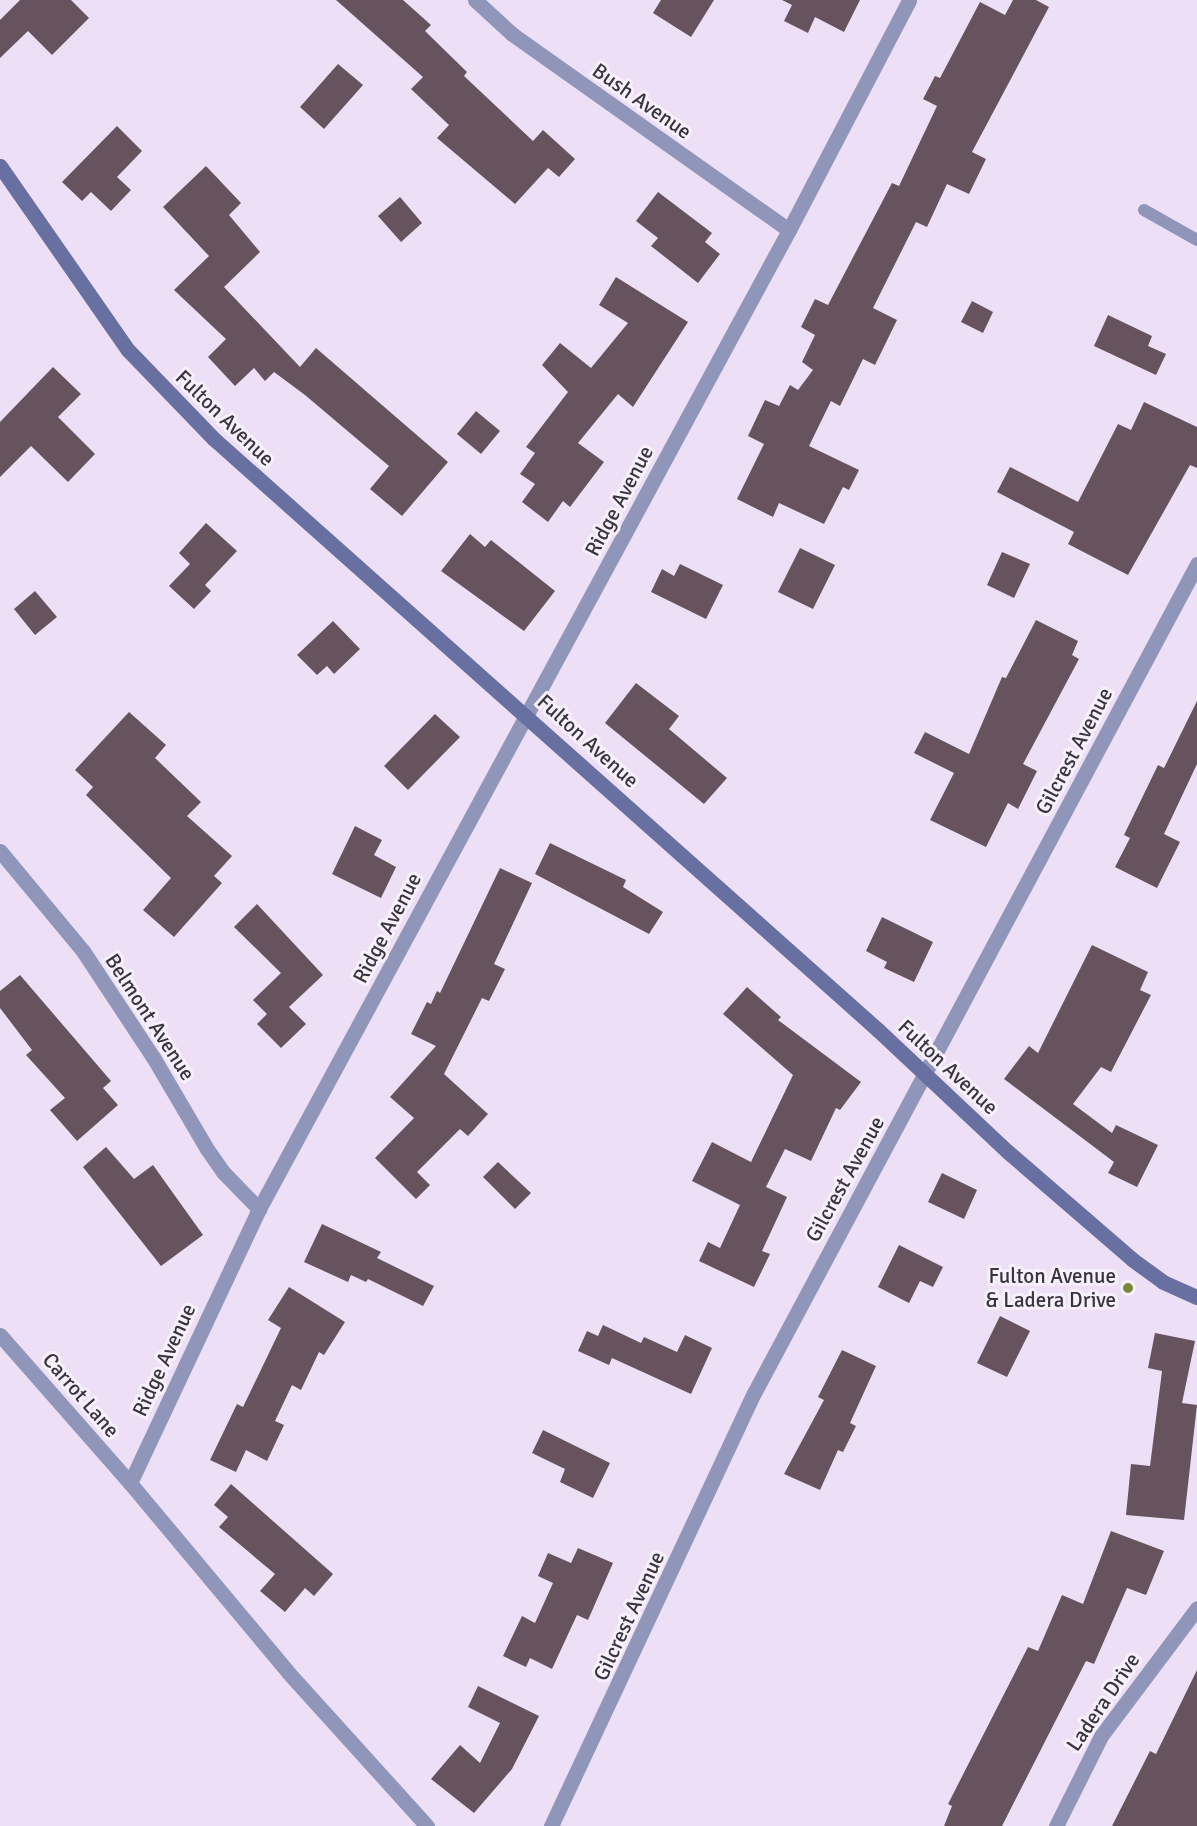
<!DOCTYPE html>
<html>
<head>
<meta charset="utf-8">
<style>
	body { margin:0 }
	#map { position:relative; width:1197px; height:1826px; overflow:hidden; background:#ede0f6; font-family:Signika,sans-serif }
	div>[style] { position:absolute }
	.building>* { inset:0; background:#67535e }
	.lane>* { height:12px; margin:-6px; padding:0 6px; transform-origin:6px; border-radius:6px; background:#9096b9 }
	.street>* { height:15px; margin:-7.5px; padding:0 7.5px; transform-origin:7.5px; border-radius:7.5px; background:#9096b9 }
	.secondary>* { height:15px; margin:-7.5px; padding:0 7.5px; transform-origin:7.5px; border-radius:7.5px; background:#686fa1 }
	.dots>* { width:16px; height:16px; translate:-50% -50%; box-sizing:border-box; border:3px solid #f7f0fd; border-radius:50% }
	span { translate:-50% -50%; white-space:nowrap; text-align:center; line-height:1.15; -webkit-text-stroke:6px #f7f0fd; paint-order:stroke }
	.street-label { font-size:21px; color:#39343d }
	.poi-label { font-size:21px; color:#39343d }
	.right { translate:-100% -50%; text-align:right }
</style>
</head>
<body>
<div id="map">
	<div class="building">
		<div style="clip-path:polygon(20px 0,71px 0,89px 18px,52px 55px,28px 31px,0 58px,0 20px)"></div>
		<div style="clip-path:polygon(336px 0,403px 0,431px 25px,425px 31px,467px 72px,464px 76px,533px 141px,543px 130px,575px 159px,559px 177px,548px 168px,515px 204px,437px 138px,449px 125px,411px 89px,423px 77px)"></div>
		<div style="clip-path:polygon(661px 0,714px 0,691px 37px,653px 13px)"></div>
		<div style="clip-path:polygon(782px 0,860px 0,844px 32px,815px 17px,808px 33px,784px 21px,792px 5px)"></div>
		<div style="clip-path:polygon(1013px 0,1036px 0,1049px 7px,972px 152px,986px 159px,969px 194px,947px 184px,927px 227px,916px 222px,873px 308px,897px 320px,875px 365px,863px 359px,840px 406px,831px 401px,809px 446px,859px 470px,849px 490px,843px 487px,824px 524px,779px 503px,773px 517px,737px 499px,764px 444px,748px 436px,765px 400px,779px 406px,790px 385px,798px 390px,813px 370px,802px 362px,815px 335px,801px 327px,815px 299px,828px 305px,892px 183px,899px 186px,937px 106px,923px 99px,935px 76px,940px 78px,980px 2px,1005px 15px)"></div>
		<div style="clip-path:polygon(338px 64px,363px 85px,324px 129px,300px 107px)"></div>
		<div style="clip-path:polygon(117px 126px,142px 151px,117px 177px,131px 190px,111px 211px,91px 192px,82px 201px,62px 182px)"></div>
		<div style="clip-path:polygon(206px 166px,241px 203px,229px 215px,260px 252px,224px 287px,300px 367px,316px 348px,448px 462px,402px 516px,370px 489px,389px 466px,305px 395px,274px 372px,265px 381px,254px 368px,235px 386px,208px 357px,226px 339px,174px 290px,209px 256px,163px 207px)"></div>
		<div style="clip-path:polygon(658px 192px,712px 233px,705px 242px,720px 254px,698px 283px,651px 246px,658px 238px,636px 221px)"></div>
		<div style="clip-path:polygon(400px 197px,422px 223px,401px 242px,378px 216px)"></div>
		<div style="clip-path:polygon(616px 277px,688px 322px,633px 407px,618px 394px,578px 443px,604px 462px,570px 507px,563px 501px,548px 522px,522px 502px,535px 484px,520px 474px,535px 453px,526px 447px,568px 392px,542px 365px,560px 343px,591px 368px,628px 323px,599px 305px)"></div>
		<div style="clip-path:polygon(972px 301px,993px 312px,983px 333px,961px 322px)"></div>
		<div style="clip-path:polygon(1108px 315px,1152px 336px,1148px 346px,1166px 354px,1156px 375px,1094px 346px)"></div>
		<div style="clip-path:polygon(53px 367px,81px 394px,58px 417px,95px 454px,68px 482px,31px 446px,0 477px,0 422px)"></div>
		<div style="clip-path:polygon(1144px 402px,1197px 427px,1197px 468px,1190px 465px,1128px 575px,1068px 544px,1074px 532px,997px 492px,1010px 467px,1078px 502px,1118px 424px,1131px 430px)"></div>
		<div style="clip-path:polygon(476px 411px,500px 431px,481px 454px,457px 434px)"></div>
		<div style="clip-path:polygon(206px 523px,237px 551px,205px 585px,211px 591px,194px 609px,169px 586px,190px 564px,179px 553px)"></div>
		<div style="clip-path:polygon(470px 534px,485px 547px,491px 540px,555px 591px,524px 631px,441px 571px)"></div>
		<div style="clip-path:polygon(800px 548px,835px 565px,813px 609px,778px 592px)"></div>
		<div style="clip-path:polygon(1002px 552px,1030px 564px,1014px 598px,987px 585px)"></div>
		<div style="clip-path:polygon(680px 564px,723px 585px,706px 619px,651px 592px,662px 569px,674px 576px)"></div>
		<div style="clip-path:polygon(35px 591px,57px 617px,35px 635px,14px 609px)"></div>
		<div style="clip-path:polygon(1036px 620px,1078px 641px,1072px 655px,1079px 659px,1023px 764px,1037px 771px,1018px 809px,1008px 803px,986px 847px,930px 820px,954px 773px,914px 753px,925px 732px,969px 754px,1002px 677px,1006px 678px)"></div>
		<div style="clip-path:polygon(333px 621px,360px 649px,334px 674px,327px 666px,317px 675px,297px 655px)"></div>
		<div style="clip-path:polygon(636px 683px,679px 716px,669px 729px,727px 778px,704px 804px,605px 723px)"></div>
		<div style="clip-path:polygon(1197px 701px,1197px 764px,1164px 834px,1180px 842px,1157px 888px,1115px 867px,1130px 838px,1124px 835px,1158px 765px,1164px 768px)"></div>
		<div style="clip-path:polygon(129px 712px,166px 745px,155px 758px,201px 802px,187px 816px,232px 856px,214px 876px,222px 883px,174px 937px,143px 910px,171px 878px,86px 795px,93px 787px,75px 770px)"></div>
		<div style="clip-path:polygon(435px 714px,460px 737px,408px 790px,384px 766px)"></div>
		<div style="clip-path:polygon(355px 826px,382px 840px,374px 855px,396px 867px,381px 898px,332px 874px)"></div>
		<div style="clip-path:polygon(550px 843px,626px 880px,623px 887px,663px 912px,649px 934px,535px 874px)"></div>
		<div style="clip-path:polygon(500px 868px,532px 883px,494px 964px,505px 969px,489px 1001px,482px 998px,444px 1074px,488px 1114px,468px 1136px,460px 1129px,417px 1172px,430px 1185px,416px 1199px,375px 1158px,414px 1118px,390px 1097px,436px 1046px,411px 1034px,427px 1002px,431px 1004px,437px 991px,440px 993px)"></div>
		<div style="clip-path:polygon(257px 904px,323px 975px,289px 1007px,306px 1024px,281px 1048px,257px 1024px,267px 1014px,253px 1000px,281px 973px,234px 927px)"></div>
		<div style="clip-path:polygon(882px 917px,933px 942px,914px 982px,884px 968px,887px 962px,866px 951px)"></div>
		<div style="clip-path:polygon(1092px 945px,1148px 972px,1140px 990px,1151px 995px,1111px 1072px,1101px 1067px,1073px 1104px,1112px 1133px,1116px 1125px,1158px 1145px,1137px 1187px,1108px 1173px,1114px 1162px,1004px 1079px,1029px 1046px,1038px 1053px)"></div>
		<div style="clip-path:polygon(20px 975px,111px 1081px,103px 1088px,118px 1105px,77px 1141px,50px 1110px,65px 1098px,26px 1055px,32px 1050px,0 1008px,0 991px)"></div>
		<div style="clip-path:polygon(747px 987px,781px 1017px,778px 1020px,861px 1082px,840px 1110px,836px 1108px,811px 1161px,785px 1149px,766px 1187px,787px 1197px,762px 1251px,770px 1254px,754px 1287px,699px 1261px,708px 1242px,720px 1248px,740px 1205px,692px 1181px,712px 1142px,751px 1162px,793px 1075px,723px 1014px)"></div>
		<div style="clip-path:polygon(106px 1147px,134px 1179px,153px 1165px,203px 1235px,161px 1266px,83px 1167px)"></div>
		<div style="clip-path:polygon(498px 1162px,531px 1193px,515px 1209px,483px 1177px)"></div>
		<div style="clip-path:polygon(942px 1173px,977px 1190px,964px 1219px,928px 1202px)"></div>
		<div style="clip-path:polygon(322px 1224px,381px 1252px,377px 1258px,434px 1286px,423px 1306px,368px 1279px,366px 1282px,351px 1275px,348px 1282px,304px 1262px)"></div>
		<div style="clip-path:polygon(899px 1245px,943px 1267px,933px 1287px,920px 1281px,909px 1303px,878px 1287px)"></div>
		<div style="clip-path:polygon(289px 1287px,345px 1322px,324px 1355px,319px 1352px,301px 1390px,292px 1385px,275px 1421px,284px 1425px,267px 1461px,246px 1450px,236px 1472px,210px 1460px,237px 1404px,243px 1407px,281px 1328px,268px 1320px)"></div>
		<div style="clip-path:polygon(1000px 1316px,1030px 1331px,1007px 1377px,977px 1363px)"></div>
		<div style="clip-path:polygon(603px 1325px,641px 1343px,644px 1337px,677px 1352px,685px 1335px,712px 1348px,691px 1394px,612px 1358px,609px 1365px,578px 1351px,587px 1331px,598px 1336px)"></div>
		<div style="clip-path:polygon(1155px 1333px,1195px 1341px,1182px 1403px,1197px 1405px,1184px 1520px,1126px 1515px,1131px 1464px,1150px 1466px,1162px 1371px,1148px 1368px)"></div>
		<div style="clip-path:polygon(842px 1350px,876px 1366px,850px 1423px,856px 1426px,843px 1452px,838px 1450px,820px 1490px,784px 1474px,824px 1400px,818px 1397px)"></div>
		<div style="clip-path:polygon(543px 1430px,610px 1463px,593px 1498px,560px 1482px,565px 1469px,532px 1453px)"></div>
		<div style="clip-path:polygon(231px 1484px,333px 1574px,314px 1596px,305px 1588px,285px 1612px,260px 1591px,275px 1574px,219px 1527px,228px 1517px,214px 1505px)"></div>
		<div style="clip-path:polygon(1111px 1531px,1164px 1551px,1146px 1595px,1127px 1588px,1094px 1664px,1086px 1661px,1002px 1826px,944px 1826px,952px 1806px,948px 1804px,1028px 1647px,1038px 1651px,1062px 1595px,1083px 1604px)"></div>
		<div style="clip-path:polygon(578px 1548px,613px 1563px,588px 1620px,577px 1615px,552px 1669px,530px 1658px,526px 1667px,503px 1656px,522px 1616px,535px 1623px,553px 1583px,538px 1576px,548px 1553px,571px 1563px)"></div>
		<div style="clip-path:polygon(1197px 1670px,1197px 1826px,1112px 1826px,1150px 1751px,1156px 1754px)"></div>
		<div style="clip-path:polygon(478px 1686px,539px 1716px,512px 1769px,474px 1813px,431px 1779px,460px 1745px,480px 1763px,500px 1723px,468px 1707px)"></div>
	</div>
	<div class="lane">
		<div style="left:1144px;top:210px;width:61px;rotate:29.5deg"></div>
	</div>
	<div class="street">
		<div style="left:475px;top:0;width:50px;rotate:42.6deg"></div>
		<div style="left:512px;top:34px;width:339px;rotate:35.3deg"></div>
		<div style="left:0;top:851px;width:130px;rotate:50.3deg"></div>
		<div style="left:83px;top:951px;width:127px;rotate:56.6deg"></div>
		<div style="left:153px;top:1057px;width:107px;rotate:59.6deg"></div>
		<div style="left:207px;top:1149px;width:28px;rotate:55deg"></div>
		<div style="left:223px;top:1172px;width:52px;rotate:45.8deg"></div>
		<div style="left:0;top:1335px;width:197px;rotate:48.7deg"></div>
		<div style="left:427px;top:1826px;width:207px;rotate:-132.1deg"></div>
		<div style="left:288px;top:1672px;width:246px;rotate:-129.9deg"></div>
		<div style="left:130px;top:1483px;width:303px;rotate:-64.8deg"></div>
		<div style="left:259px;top:1209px;width:1113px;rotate:-61.57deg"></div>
		<div style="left:789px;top:230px;width:259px;rotate:-62.4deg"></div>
		<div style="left:551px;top:1826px;width:478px;rotate:-64.9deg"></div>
		<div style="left:754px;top:1393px;width:940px;rotate:-61.88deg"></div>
		<div style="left:1056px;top:1826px;width:101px;rotate:-63.4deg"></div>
		<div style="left:1101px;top:1736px;width:160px;rotate:-53.1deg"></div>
	</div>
	<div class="secondary">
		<div style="left:0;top:166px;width:224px;rotate:55.2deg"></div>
		<div style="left:128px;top:350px;width:124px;rotate:46deg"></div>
		<div style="left:214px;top:439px;width:889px;rotate:41.67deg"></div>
		<div style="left:878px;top:1030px;width:178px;rotate:43.2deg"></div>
		<div style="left:1008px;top:1152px;width:165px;rotate:40.8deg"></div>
		<div style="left:1133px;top:1260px;width:37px;rotate:36deg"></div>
		<div style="left:1163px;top:1282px;width:37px;rotate:24deg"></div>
	</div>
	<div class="dots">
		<div style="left:1128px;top:1288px;background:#7a8735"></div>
	</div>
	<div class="street-label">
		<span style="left:642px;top:101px;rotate:35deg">Bush Avenue</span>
		<span style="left:225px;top:418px;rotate:44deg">Fulton Avenue</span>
		<span style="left:619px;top:501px;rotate:-62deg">Ridge Avenue</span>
		<span style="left:588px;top:741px;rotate:42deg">Fulton Avenue</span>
		<span style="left:1074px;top:751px;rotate:-62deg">Gilcrest Avenue</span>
		<span style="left:387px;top:928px;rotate:-62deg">Ridge Avenue</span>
		<span style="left:150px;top:1017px;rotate:57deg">Belmont Avenue</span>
		<span style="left:948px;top:1067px;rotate:43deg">Fulton Avenue</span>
		<span style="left:845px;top:1179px;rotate:-61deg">Gilcrest Avenue</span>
		<span style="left:164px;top:1360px;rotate:-65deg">Ridge Avenue</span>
		<span style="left:81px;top:1395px;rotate:49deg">Carrot Lane</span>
		<span style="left:629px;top:1616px;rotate:-65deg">Gilcrest Avenue</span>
		<span style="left:1103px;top:1702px;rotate:-56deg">Ladera Drive</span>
	</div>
	<div class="poi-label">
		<span class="right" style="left:1116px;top:1288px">Fulton Avenue<br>&amp; Ladera Drive</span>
	</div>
</div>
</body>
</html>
